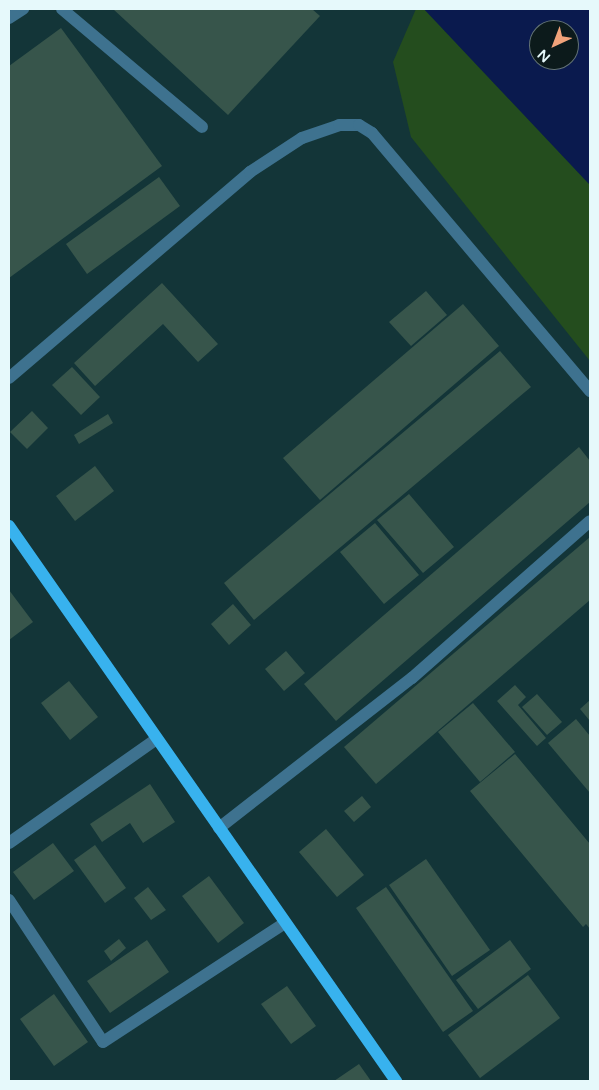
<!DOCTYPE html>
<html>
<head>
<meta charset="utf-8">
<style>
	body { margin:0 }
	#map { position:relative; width:599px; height:1090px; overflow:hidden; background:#133538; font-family:"Varela Round",sans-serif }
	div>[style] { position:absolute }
	.green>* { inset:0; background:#244d1e }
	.water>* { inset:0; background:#0a1a4e }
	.building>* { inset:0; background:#37554b }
	.minor>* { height:12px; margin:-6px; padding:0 6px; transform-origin:6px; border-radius:6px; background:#3e728f }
	.major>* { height:12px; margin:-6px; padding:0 6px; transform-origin:6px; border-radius:6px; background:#38b2ee }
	span { translate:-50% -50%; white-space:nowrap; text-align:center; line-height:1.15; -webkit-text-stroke:5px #0c1a1b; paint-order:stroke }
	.frame { position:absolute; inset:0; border:10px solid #e6f9fb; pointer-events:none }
	.north { position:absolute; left:529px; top:20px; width:50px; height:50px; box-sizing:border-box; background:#0c1a1b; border:1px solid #637375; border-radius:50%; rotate:223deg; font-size:14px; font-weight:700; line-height:20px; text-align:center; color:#e6f9fb }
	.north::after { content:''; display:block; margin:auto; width:18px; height:22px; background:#f0a27a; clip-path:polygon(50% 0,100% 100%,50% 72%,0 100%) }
</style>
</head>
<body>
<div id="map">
	<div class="green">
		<div style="clip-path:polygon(416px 9px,424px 9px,590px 185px,590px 361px,411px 137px,393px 62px)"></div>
	</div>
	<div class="water">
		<div style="clip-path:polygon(evenodd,424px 9px,590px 9px,590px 185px,424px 9px,539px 30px,569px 30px,569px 60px,539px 60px,539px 30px)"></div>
	</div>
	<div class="building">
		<div style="clip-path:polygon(113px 9px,312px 9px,320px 16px,228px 115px)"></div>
		<div style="clip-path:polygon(61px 28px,162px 166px,9px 278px,9px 66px)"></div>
		<div style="clip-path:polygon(159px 177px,180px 206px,87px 274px,66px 244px)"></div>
		<div style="clip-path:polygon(162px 283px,218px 344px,198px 362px,163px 324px,95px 386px,74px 363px)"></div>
		<div style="clip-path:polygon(426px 291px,447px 315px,411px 346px,389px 322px)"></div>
		<div style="clip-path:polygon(463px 304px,499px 346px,320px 500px,283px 458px)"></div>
		<div style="clip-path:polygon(500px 351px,531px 387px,254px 620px,224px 583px)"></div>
		<div style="clip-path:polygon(72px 367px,100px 397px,81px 415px,52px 385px)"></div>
		<div style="clip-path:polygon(32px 411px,48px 428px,27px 449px,10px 432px)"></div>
		<div style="clip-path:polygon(108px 414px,113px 423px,79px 444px,74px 435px)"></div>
		<div style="clip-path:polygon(579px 447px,590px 461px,590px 502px,336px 721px,304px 684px)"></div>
		<div style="clip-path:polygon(95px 466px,114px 491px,75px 521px,56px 496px)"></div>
		<div style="clip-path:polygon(409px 494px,454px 547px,423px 573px,377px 520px)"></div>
		<div style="clip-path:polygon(375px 523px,419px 575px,384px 604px,340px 552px)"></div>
		<div style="clip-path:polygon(590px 537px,590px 600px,376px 784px,344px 747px)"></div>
		<div style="clip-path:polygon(9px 590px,33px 622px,9px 640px)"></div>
		<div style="clip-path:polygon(233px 604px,251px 625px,229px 645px,211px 624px)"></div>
		<div style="clip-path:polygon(286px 651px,305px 673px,284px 691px,265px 669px)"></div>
		<div style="clip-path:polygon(69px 681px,98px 717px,70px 740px,41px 703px)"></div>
		<div style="clip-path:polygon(515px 685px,526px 697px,518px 705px,546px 738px,537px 746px,497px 701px)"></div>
		<div style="clip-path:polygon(537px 694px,562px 722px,547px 735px,522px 707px)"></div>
		<div style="clip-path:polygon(590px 700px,590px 721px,580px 709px)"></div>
		<div style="clip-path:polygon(473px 703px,515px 752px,480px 782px,438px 732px)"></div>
		<div style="clip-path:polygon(576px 719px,590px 736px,590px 793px,548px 743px)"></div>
		<div style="clip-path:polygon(515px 754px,590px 844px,590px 929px,586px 924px,583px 927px,470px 791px)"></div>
		<div style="clip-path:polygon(150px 784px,175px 822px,143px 843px,130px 823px,102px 842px,90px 824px)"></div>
		<div style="clip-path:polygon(362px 796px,371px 807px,354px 822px,344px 811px)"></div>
		<div style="clip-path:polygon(326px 829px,364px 875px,337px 897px,299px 852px)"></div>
		<div style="clip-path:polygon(53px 843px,74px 871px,34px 900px,13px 872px)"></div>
		<div style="clip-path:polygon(95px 845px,126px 888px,105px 903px,74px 860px)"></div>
		<div style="clip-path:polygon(426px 859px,490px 950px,452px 976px,389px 885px)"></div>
		<div style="clip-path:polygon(209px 876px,244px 923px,218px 943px,182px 896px)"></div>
		<div style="clip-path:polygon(148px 887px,166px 910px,151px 920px,134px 898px)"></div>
		<div style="clip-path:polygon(386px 887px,473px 1011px,443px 1032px,356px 908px)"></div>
		<div style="clip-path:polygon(119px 939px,126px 948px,111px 961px,104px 951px)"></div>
		<div style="clip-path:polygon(147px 940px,169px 972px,110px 1013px,87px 981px)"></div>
		<div style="clip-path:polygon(510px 940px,531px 969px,478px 1009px,456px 980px)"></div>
		<div style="clip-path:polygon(528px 975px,560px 1018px,480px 1078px,448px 1035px)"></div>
		<div style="clip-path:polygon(287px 986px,316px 1026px,291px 1044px,261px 1004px)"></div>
		<div style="clip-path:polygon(54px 994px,88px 1042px,54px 1066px,20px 1019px)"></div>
		<div style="clip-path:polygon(359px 1064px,371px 1081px,334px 1081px)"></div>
	</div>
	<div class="minor">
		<div style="left:62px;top:9px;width:183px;rotate:40.1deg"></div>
		<div style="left:9px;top:18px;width:17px;rotate:-33deg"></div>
		<div style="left:9px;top:378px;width:317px;rotate:-40.5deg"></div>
		<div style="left:250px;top:172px;width:62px;rotate:-33.2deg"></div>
		<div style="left:302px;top:138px;width:39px;rotate:-19deg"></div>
		<div style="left:339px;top:125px;width:20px"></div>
		<div style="left:359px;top:125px;width:15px;rotate:32deg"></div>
		<div style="left:372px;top:133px;width:338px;rotate:49.8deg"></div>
		<div style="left:219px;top:828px;width:244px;rotate:-37.9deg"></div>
		<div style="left:412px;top:678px;width:237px;rotate:-41.4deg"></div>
		<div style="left:9px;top:843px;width:179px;rotate:-35.2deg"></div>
		<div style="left:9px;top:900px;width:170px;rotate:56.5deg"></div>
		<div style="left:103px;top:1042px;width:217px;rotate:-33.2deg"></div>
	</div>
	<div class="major">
		<div style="left:9px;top:526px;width:677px;rotate:55.11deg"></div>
	</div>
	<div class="frame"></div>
	<div class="north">N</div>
</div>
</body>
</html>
